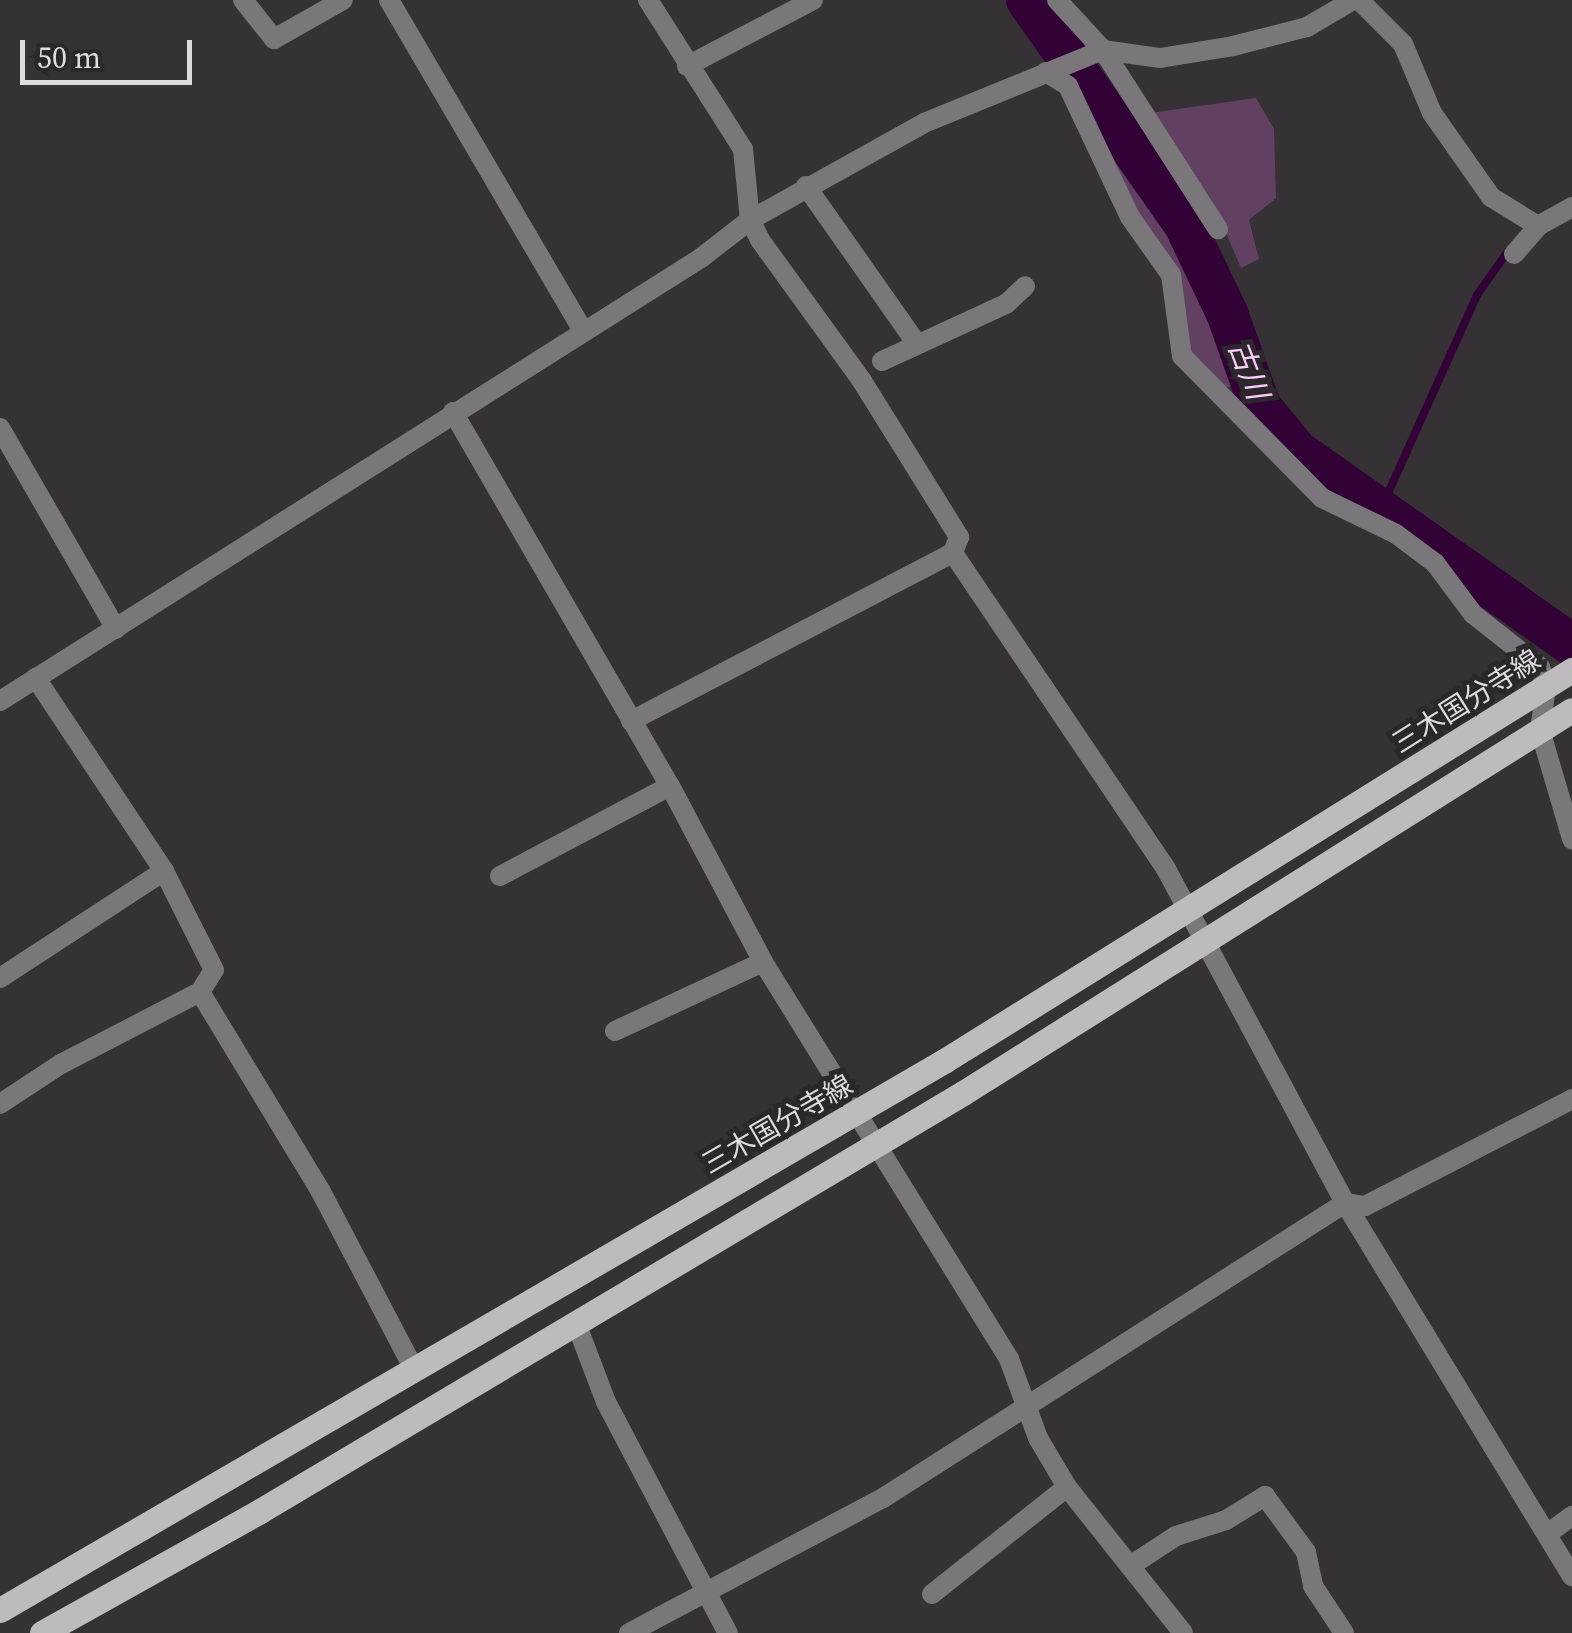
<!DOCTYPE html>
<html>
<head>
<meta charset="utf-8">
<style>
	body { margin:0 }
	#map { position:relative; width:1572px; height:1633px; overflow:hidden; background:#353135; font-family:"Source Serif 4","Noto Sans JP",serif }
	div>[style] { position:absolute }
	.green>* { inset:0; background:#614062 }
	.stream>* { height:8px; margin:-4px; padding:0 4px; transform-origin:4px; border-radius:4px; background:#320236 }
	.river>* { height:42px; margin:-21px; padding:0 21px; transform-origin:21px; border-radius:21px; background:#320236 }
	.street>* { height:20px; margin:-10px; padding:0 10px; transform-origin:10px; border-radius:10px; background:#797779 }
	.primary>* { height:25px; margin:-12.5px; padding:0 12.5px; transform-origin:12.5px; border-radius:12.5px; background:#bebabe }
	span { translate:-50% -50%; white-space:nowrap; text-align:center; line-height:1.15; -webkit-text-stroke:10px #2b272b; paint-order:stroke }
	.street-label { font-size:28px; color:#dfdcdf }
	.water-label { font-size:30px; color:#facdfb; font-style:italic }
	.scale { position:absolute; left:20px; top:40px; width:172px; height:45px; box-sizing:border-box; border:5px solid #dfdcdf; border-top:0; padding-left:12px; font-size:30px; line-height:35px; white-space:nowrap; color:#dfdcdf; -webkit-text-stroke:8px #2b272b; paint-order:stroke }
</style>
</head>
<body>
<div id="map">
	<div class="green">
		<div style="clip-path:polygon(1256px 98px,1274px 129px,1276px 198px,1249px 220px,1259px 259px,1241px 268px,1213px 202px,1150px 113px)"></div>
		<div style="clip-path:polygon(1112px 150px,1188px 244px,1236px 384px,1221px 390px,1189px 353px,1183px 296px,1104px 155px)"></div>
	</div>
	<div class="stream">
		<div style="left:1380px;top:511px;width:237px;rotate:-65.8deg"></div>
		<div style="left:1477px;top:295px;width:54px;rotate:-54.8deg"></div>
	</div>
	<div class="river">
		<div style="left:1027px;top:0;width:273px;rotate:54.9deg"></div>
		<div style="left:1184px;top:223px;width:100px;rotate:64.5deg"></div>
		<div style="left:1227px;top:313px;width:99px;rotate:70.5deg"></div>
		<div style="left:1260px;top:406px;width:58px;rotate:50.6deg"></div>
		<div style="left:1297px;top:451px;width:337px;rotate:35.2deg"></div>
	</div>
	<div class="street">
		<div style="left:243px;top:0;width:50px;rotate:51.5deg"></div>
		<div style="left:274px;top:39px;width:79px;rotate:-29.5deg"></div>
		<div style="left:389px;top:0;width:381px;rotate:59.6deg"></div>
		<div style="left:648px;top:0;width:177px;rotate:57.5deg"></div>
		<div style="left:743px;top:149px;width:71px;rotate:84.4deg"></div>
		<div style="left:750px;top:220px;width:22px;rotate:63deg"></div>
		<div style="left:760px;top:240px;width:174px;rotate:54.1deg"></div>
		<div style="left:862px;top:381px;width:184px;rotate:58.1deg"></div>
		<div style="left:959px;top:537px;width:17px;rotate:111deg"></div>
		<div style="left:1057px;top:0;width:68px;rotate:47.4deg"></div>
		<div style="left:1103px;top:50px;width:213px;rotate:57.3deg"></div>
		<div style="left:1359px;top:0;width:62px;rotate:45deg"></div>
		<div style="left:1403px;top:44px;width:75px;rotate:67.2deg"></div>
		<div style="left:1432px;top:113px;width:103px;rotate:54.9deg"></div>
		<div style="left:1491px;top:197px;width:55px;rotate:31.7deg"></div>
		<div style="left:687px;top:66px;width:142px;rotate:-27.6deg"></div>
		<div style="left:1046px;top:72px;width:26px;rotate:32deg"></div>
		<div style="left:1068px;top:86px;width:145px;rotate:64.7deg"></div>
		<div style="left:1130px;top:217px;width:71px;rotate:54.7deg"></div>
		<div style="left:1171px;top:275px;width:82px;rotate:82.3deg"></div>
		<div style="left:1182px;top:356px;width:199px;rotate:45.4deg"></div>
		<div style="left:1322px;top:498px;width:82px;rotate:25.9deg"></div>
		<div style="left:1396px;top:534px;width:49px;rotate:36.6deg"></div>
		<div style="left:1435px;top:563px;width:64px;rotate:53.3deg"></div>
		<div style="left:1473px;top:614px;width:85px;rotate:38.3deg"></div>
		<div style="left:1540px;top:667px;width:21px;rotate:73deg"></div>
		<div style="left:1546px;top:687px;width:43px;rotate:97.9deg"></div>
		<div style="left:1540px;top:730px;width:114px;rotate:73.6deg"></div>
		<div style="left:806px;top:186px;width:193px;rotate:54.9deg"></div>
		<div style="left:1514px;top:254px;width:37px;rotate:-49deg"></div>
		<div style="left:1538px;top:226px;width:39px;rotate:-29deg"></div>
		<div style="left:882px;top:361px;width:136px;rotate:-24.7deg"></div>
		<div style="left:1006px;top:304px;width:26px;rotate:-43deg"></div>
		<div style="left:453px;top:412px;width:432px;rotate:59.9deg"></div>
		<div style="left:670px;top:786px;width:199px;rotate:62.1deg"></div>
		<div style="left:763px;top:962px;width:467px;rotate:58.2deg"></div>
		<div style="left:1009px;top:1359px;width:84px;rotate:69.8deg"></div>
		<div style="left:1038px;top:1438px;width:57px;rotate:59.4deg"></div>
		<div style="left:1067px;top:1487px;width:186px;rotate:51.5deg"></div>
		<div style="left:0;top:428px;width:232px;rotate:60deg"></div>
		<div style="left:0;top:701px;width:829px;rotate:-32.29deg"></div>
		<div style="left:701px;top:258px;width:62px;rotate:-37.8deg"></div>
		<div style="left:750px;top:220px;width:199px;rotate:-29.1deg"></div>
		<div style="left:924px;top:123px;width:193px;rotate:-22.2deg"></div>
		<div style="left:1103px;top:50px;width:58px;rotate:8deg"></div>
		<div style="left:1160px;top:58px;width:74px;rotate:-9.3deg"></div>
		<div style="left:1233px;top:46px;width:76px;rotate:-14.4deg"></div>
		<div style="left:1307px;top:27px;width:53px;rotate:-30.4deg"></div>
		<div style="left:631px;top:721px;width:363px;rotate:-27.6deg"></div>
		<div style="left:953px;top:553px;width:381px;rotate:56deg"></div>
		<div style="left:1166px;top:869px;width:379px;rotate:61.8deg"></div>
		<div style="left:1345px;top:1203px;width:437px;rotate:58.7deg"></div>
		<div style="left:500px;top:876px;width:192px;rotate:-27.9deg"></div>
		<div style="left:0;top:978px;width:196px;rotate:-33.1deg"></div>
		<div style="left:200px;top:992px;width:232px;rotate:58.8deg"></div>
		<div style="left:320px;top:1190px;width:204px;rotate:62.3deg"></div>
		<div style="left:615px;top:1031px;width:163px;rotate:-25deg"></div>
		<div style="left:0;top:1104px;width:73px;rotate:-33.3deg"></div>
		<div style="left:61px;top:1064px;width:157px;rotate:-27.4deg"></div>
		<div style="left:200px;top:992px;width:26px;rotate:-58deg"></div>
		<div style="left:214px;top:970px;width:111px;rotate:-116.8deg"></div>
		<div style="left:164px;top:871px;width:232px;rotate:-123.6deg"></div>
		<div style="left:576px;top:1323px;width:85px;rotate:69.2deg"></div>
		<div style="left:606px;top:1402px;width:261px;rotate:62.2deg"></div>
		<div style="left:1547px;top:1534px;width:31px;rotate:-36deg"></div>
		<div style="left:1130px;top:1566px;width:55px;rotate:-33.1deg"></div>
		<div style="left:1176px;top:1536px;width:52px;rotate:-17.7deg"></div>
		<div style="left:1226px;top:1520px;width:46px;rotate:-31.6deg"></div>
		<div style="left:1265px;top:1496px;width:69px;rotate:53.8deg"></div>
		<div style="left:1306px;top:1552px;width:35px;rotate:78deg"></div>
		<div style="left:1313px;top:1586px;width:56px;rotate:56.6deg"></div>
		<div style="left:932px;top:1594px;width:172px;rotate:-38.4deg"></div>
		<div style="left:629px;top:1633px;width:288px;rotate:-28deg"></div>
		<div style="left:883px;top:1498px;width:548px;rotate:-32.56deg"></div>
		<div style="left:1345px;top:1203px;width:20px;rotate:9deg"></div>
		<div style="left:1365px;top:1206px;width:233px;rotate:-27.3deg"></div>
	</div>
	<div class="primary">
		<div style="left:0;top:1610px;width:1092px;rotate:-30.18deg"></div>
		<div style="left:944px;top:1061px;width:740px;rotate:-31.91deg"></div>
		<div style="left:42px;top:1633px;width:250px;rotate:-29.2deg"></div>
		<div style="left:260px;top:1511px;width:818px;rotate:-30.74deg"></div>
		<div style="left:963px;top:1093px;width:719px;rotate:-32.17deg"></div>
	</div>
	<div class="street-label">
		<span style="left:1466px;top:701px;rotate:-32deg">三木国分寺線</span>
		<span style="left:777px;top:1124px;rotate:-30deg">三木国分寺線</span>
	</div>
	<div class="water-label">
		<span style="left:1248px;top:370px;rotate:69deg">古川</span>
	</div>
	<div class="scale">50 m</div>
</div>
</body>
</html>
